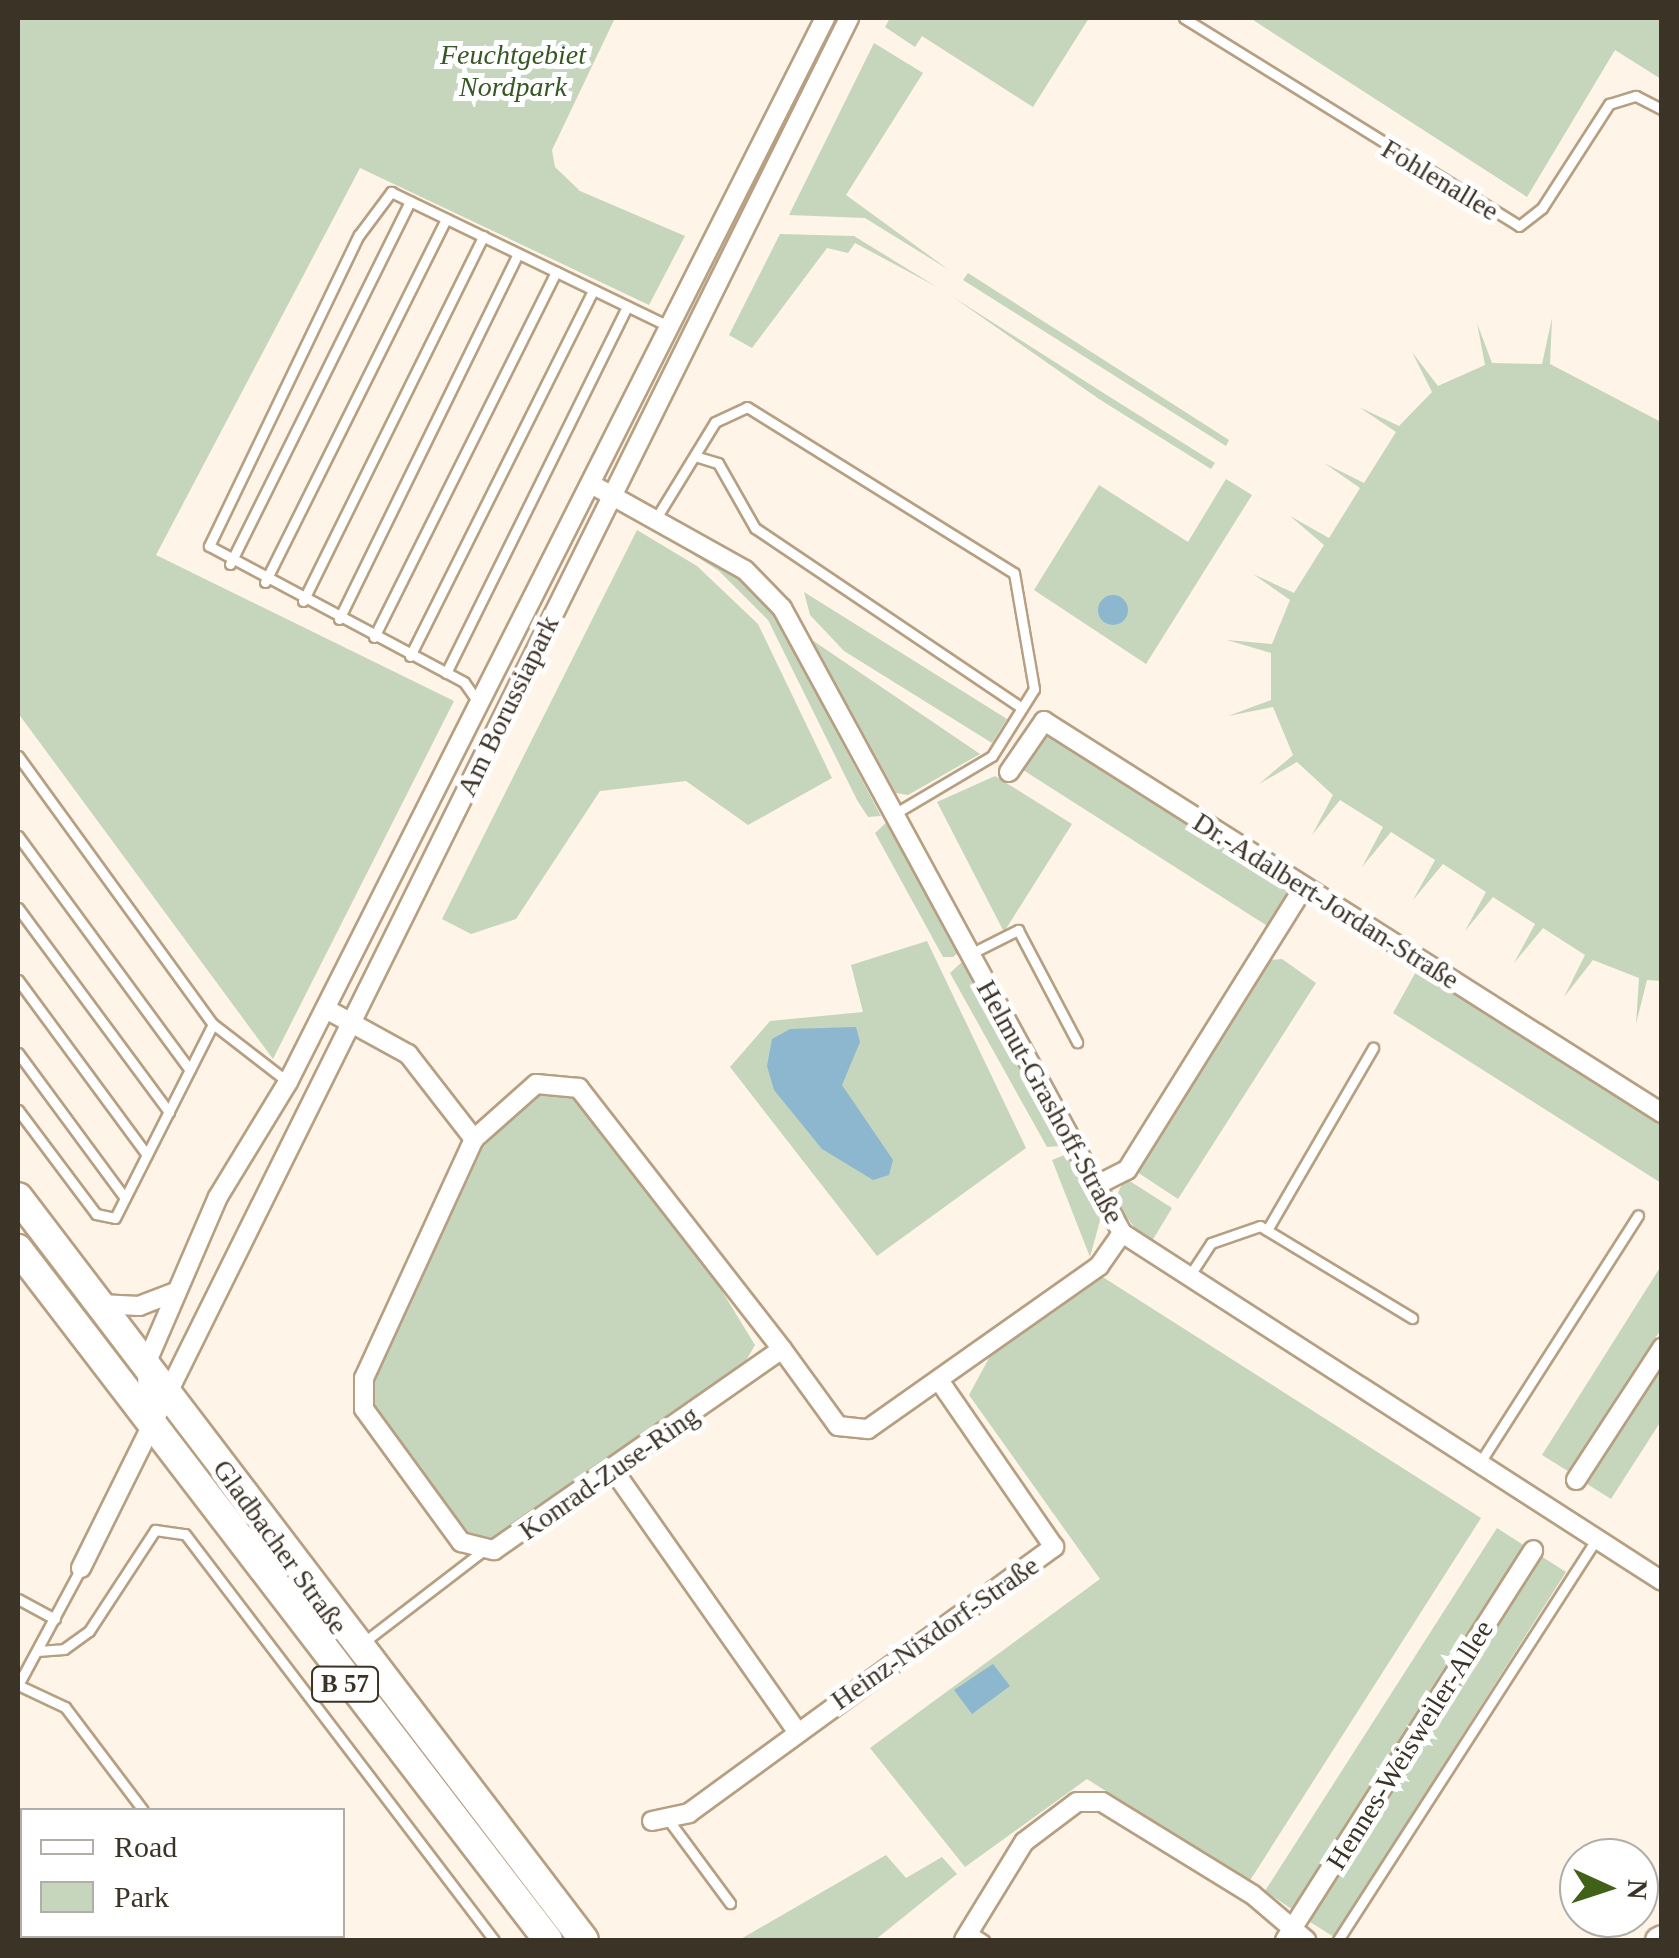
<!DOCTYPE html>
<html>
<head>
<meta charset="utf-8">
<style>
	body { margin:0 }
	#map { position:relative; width:1679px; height:1958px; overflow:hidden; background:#fef4e8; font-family:"Times New Roman",serif }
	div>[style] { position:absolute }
	.green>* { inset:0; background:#c5d6bd }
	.water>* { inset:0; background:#8db7ce }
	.round { border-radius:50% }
	.roads { filter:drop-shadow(2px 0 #b79f82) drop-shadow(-2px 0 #b79f82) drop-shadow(0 2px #b79f82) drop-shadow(0 -2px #b79f82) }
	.lane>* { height:9px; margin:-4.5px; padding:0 4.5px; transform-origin:4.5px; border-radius:4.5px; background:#fff }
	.street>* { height:18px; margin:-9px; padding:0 9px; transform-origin:9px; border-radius:9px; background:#fff }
	.secondary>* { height:25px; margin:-12.5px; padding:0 12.5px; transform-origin:12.5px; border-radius:12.5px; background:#fff }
	.primary>* { height:28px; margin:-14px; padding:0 14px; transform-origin:14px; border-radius:14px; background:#fff }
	span { translate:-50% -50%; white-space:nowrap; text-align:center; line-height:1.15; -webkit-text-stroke:10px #fff; paint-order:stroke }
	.shield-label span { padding:2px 8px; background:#fff; border:2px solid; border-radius:8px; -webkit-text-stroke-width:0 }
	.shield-label { font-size:25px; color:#3c3327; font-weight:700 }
	.park-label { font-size:28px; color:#375725; font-style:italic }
	.street-label { font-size:28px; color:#3c3327 }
	.frame { position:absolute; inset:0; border:20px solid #3c3327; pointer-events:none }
	.legend { position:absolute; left:20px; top:1808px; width:325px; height:130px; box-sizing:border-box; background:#fff; border:2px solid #b1ada9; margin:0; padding:12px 18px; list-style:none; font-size:30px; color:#3c3327 }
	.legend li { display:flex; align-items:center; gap:20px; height:50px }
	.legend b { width:50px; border:2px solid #b1ada9 }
	.north { position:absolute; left:1559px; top:1838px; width:100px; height:100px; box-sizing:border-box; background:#fff; border:2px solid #b1ada9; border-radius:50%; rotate:93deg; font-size:28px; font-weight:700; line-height:40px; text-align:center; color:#3c3327 }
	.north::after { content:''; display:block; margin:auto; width:35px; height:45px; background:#416116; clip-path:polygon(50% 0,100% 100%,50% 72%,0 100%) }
</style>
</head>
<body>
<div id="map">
	<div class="green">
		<div style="clip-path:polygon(18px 18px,615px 18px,552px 150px,555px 167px,580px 191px,685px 236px,649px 305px,360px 168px,156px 555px,454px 701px,273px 1059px,18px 713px)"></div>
		<div style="clip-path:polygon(890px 18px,1089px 18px,1033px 107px,922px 36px,915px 47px,885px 27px)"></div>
		<div style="clip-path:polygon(1250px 18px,1661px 18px,1661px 79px,1615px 50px,1527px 197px)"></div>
		<div style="clip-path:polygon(874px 43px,923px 73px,846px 195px,949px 270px,865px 218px,789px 215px)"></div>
		<div style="clip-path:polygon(780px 234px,854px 236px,937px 287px,855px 243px,848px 253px,827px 248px,752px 348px,729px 335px)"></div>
		<div style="clip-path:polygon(968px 273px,1229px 440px,1226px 446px,963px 280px)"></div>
		<div style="clip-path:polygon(953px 297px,1102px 392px,1215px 463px,1211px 469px,1099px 399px)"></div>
		<div style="clip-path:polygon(1552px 318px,1550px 364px,1661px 422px,1662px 981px,1647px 980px,1636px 1024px,1639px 978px,1593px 960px,1564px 997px,1585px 955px,1543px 928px,1514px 963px,1535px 924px,1493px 897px,1465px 931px,1486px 892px,1443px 864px,1413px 900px,1435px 860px,1391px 832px,1362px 867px,1383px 827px,1340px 800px,1312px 835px,1333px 795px,1297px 762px,1259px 784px,1293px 755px,1273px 707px,1228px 716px,1271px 700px,1271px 653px,1227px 640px,1272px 644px,1290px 600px,1253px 574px,1294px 593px,1324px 545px,1290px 516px,1329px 538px,1360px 488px,1324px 463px,1364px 483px,1396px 432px,1359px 407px,1399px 426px,1432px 392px,1412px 352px,1438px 386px,1485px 365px,1477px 323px,1492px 363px,1542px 364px)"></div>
		<div style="clip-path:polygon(1226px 479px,1252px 495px,1146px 664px,1034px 590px,1099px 485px,1188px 542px)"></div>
		<div style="clip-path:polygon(639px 520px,738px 576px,769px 605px,881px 816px,868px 817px,857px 800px,768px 620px,719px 571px)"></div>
		<div style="clip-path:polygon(637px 530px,697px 566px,758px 624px,832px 778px,748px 825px,686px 781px,600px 791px,516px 919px,471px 934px,442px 919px)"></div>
		<div style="clip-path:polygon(804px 592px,1007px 719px,992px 743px,844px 651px,810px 615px)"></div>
		<div style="clip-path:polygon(812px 640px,980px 754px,908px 795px,896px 793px)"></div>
		<div style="clip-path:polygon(1045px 731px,1293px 890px,1269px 927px,1020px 768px)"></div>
		<div style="clip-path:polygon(995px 776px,1072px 824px,1004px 932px,937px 802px)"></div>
		<div style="clip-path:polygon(888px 821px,958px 953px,953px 957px,943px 957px,875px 833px)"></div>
		<div style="clip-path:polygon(927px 941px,1026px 1148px,877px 1256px,730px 1067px,770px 1021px,863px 1012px,851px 965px)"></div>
		<div style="clip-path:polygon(1282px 959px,1316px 983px,1178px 1199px,1134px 1170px,1269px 960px)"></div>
		<div style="clip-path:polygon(963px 961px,1061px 1146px,1047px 1147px,950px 973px)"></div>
		<div style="clip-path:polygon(1418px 968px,1661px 1124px,1661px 1183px,1393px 1013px)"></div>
		<div style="clip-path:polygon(543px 1089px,568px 1090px,673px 1211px,755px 1345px,744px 1364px,507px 1537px,470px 1539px,370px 1405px,370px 1388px,483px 1147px)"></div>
		<div style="clip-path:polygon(1067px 1154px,1101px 1217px,1090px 1257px,1052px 1160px)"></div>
		<div style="clip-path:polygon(1125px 1178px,1172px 1208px,1149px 1246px,1114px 1201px)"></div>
		<div style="clip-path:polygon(1661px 1266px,1661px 1329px,1571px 1473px,1542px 1455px)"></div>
		<div style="clip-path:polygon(1098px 1274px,1481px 1518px,1249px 1882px,1087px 1779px,965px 1867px,870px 1748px,1100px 1579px,969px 1395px,989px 1358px)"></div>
		<div style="clip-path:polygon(1661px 1361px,1661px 1421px,1611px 1499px,1584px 1482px)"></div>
		<div style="clip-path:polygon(1497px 1528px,1525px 1546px,1293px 1910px,1265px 1891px)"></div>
		<div style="clip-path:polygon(1538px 1554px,1566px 1572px,1334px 1937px,1307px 1920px)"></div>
		<div style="clip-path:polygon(886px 1855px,906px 1878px,942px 1857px,957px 1874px,875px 1940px,739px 1940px)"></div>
	</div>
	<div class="water">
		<div class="round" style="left:1098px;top:595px;width:30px;height:30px"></div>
		<div style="clip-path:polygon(856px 1027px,860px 1042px,842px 1085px,893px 1160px,889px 1175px,873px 1180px,822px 1149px,774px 1090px,767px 1066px,772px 1039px,790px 1029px)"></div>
		<div style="clip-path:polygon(993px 1664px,1010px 1686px,972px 1714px,954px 1690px)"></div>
	</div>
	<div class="roads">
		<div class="lane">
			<div style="left:1184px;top:18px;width:394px;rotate:31.8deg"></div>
			<div style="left:1519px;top:226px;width:29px;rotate:-38deg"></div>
			<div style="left:1542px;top:208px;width:124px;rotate:-57.2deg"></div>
			<div style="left:1609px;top:104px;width:28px;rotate:-17deg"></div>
			<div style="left:1636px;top:96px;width:29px;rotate:27deg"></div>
			<div style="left:698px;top:457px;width:21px;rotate:17deg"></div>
			<div style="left:718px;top:463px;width:75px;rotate:60.4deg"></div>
			<div style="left:755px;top:528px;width:322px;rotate:34deg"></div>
			<div style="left:658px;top:515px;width:109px;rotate:-58.5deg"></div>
			<div style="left:715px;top:422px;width:35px;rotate:-25deg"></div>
			<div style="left:747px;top:407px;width:314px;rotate:31.9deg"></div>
			<div style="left:1014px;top:573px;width:118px;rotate:80.2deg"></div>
			<div style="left:1034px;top:689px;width:79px;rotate:122.1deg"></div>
			<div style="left:992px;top:756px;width:114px;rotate:149.4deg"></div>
			<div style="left:230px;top:564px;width:405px;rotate:-63.6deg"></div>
			<div style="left:265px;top:582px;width:406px;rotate:-63.5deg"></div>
			<div style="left:303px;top:601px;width:407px;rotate:-63.7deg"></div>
			<div style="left:339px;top:619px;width:407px;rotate:-63.9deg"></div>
			<div style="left:374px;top:637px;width:408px;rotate:-63.5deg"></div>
			<div style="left:410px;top:656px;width:409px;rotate:-63.4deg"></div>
			<div style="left:446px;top:673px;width:409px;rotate:-63.7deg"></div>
			<div style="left:478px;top:702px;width:24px;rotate:-125deg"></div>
			<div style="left:464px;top:682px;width:289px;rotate:-151.9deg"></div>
			<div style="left:209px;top:546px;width:345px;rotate:-64.3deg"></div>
			<div style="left:359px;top:235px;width:54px;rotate:-53.3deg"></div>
			<div style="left:391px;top:192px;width:310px;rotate:25.8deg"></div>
			<div style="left:18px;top:756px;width:331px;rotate:54deg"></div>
			<div style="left:213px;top:1024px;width:95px;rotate:37.7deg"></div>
			<div style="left:18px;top:836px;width:290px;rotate:53.7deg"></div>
			<div style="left:18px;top:908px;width:254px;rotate:53.5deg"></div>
			<div style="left:970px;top:954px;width:54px;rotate:-26.6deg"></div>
			<div style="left:1018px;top:930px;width:127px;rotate:62.2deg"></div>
			<div style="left:18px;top:980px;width:217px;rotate:53.6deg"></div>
			<div style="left:18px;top:1053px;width:180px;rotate:53.6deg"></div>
			<div style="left:18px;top:1110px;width:130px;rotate:53.1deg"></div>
			<div style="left:96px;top:1214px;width:19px;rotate:12deg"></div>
			<div style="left:115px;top:1218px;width:217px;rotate:-63.2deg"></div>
			<div style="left:1267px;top:1230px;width:211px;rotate:-59.8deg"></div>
			<div style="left:1188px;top:1278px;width:42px;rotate:-56.7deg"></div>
			<div style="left:1211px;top:1243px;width:52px;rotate:-19.1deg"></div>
			<div style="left:1260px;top:1226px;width:178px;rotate:31.2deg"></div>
			<div style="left:1479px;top:1464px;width:295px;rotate:-57.4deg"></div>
			<div style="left:81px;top:1568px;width:133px;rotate:118.3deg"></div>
			<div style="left:18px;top:1685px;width:52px;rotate:25.1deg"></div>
			<div style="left:65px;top:1707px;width:129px;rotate:52.9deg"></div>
			<div style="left:18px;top:1599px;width:42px;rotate:28.4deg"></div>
			<div style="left:364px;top:1642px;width:153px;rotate:-37.5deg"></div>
			<div style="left:37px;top:1651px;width:27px;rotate:-4deg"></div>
			<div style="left:64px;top:1649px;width:31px;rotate:-36deg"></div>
			<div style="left:89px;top:1631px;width:121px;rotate:-56.8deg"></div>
			<div style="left:155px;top:1530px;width:30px;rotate:8deg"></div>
			<div style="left:185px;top:1534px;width:510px;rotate:52.73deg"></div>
			<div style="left:667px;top:1818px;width:106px;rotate:53.5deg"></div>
			<div style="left:970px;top:1931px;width:17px;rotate:33deg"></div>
			<div style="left:237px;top:1936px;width:6px;rotate:45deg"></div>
			<div style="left:1338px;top:1940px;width:476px;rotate:-57.2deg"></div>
		</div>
		<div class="street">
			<div style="left:591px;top:484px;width:176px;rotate:29.2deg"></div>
			<div style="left:745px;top:570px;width:53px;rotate:45.8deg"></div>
			<div style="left:782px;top:608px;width:711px;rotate:61.45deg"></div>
			<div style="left:1122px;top:1233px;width:642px;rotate:32.8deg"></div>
			<div style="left:1009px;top:772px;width:62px;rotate:-55.5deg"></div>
			<div style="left:1044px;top:721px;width:732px;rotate:32.39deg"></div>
			<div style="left:326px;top:1009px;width:94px;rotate:28.8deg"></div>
			<div style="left:408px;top:1054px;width:108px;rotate:52.2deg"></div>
			<div style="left:474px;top:1139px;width:263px;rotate:114.7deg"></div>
			<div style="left:364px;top:1378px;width:31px;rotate:90deg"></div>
			<div style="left:364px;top:1409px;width:165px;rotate:53.9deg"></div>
			<div style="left:461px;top:1542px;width:34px;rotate:14deg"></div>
			<div style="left:494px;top:1550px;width:351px;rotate:-34.9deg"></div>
			<div style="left:782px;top:1349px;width:331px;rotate:-127.9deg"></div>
			<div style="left:579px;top:1088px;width:43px;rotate:-174.7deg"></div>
			<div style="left:536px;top:1084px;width:83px;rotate:138.4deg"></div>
			<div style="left:1095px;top:1186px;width:36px;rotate:-27deg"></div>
			<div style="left:1127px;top:1170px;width:334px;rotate:-58deg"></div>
			<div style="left:100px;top:1304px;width:39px;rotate:3deg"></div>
			<div style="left:139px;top:1306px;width:40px;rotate:-21deg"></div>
			<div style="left:782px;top:1349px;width:95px;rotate:54deg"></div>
			<div style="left:838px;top:1426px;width:30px;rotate:6deg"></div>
			<div style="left:868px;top:1429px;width:283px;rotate:-35.2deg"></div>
			<div style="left:1099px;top:1266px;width:40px;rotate:-55.1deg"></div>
			<div style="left:150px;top:1417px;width:53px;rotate:-94.3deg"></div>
			<div style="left:146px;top:1364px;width:182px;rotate:-66.7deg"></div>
			<div style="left:218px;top:1197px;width:135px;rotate:-58.7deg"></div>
			<div style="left:288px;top:1082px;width:1192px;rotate:-63.22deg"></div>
			<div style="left:614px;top:1471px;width:317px;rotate:54.9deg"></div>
			<div style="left:1576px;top:1480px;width:158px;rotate:-56.9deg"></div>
			<div style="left:81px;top:1568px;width:1730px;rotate:-63.64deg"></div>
			<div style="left:652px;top:1821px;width:38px;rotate:-12deg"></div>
			<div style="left:689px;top:1813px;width:452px;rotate:-36.1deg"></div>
			<div style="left:1054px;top:1547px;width:201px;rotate:-124.6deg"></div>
			<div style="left:964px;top:1940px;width:115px;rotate:-58.5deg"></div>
			<div style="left:1024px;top:1842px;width:66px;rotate:-37deg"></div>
			<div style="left:1077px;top:1802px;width:25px"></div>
			<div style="left:1102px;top:1802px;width:177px;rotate:31.6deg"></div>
			<div style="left:1253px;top:1895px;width:70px;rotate:40.3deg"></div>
			<div style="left:1285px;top:1940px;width:462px;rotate:-57.5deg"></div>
		</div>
		<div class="secondary">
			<div style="left:1658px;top:1940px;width:4px;rotate:-27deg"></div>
		</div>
		<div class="primary">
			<div style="left:18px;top:1197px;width:934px;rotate:52.7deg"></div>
			<div style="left:18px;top:1249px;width:871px;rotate:52.51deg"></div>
		</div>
	</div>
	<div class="shield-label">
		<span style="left:345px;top:1684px">B 57</span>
	</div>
	<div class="park-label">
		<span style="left:513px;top:71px">Feuchtgebiet<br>Nordpark</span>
	</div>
	<div class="street-label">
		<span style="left:1440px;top:180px;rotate:31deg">Fohlenallee</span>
		<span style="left:508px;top:706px;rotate:-64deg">Am Borussiapark</span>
		<span style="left:1326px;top:901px;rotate:32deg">Dr.-Adalbert-Jordan-Straße</span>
		<span style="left:1050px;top:1102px;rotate:61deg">Helmut-Grashoff-Straße</span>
		<span style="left:609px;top:1473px;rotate:-35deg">Konrad-Zuse-Ring</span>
		<span style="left:280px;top:1547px;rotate:54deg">Gladbacher Straße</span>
		<span style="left:935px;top:1633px;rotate:-35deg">Heinz-Nixdorf-Straße</span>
		<span style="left:1410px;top:1745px;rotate:-58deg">Hennes-Weisweiler-Allee</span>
	</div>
	<div class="frame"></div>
	<ul class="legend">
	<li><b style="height:12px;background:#fff"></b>Road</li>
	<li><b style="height:28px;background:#c5d6bd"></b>Park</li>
	</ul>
	<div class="north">N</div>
</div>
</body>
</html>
